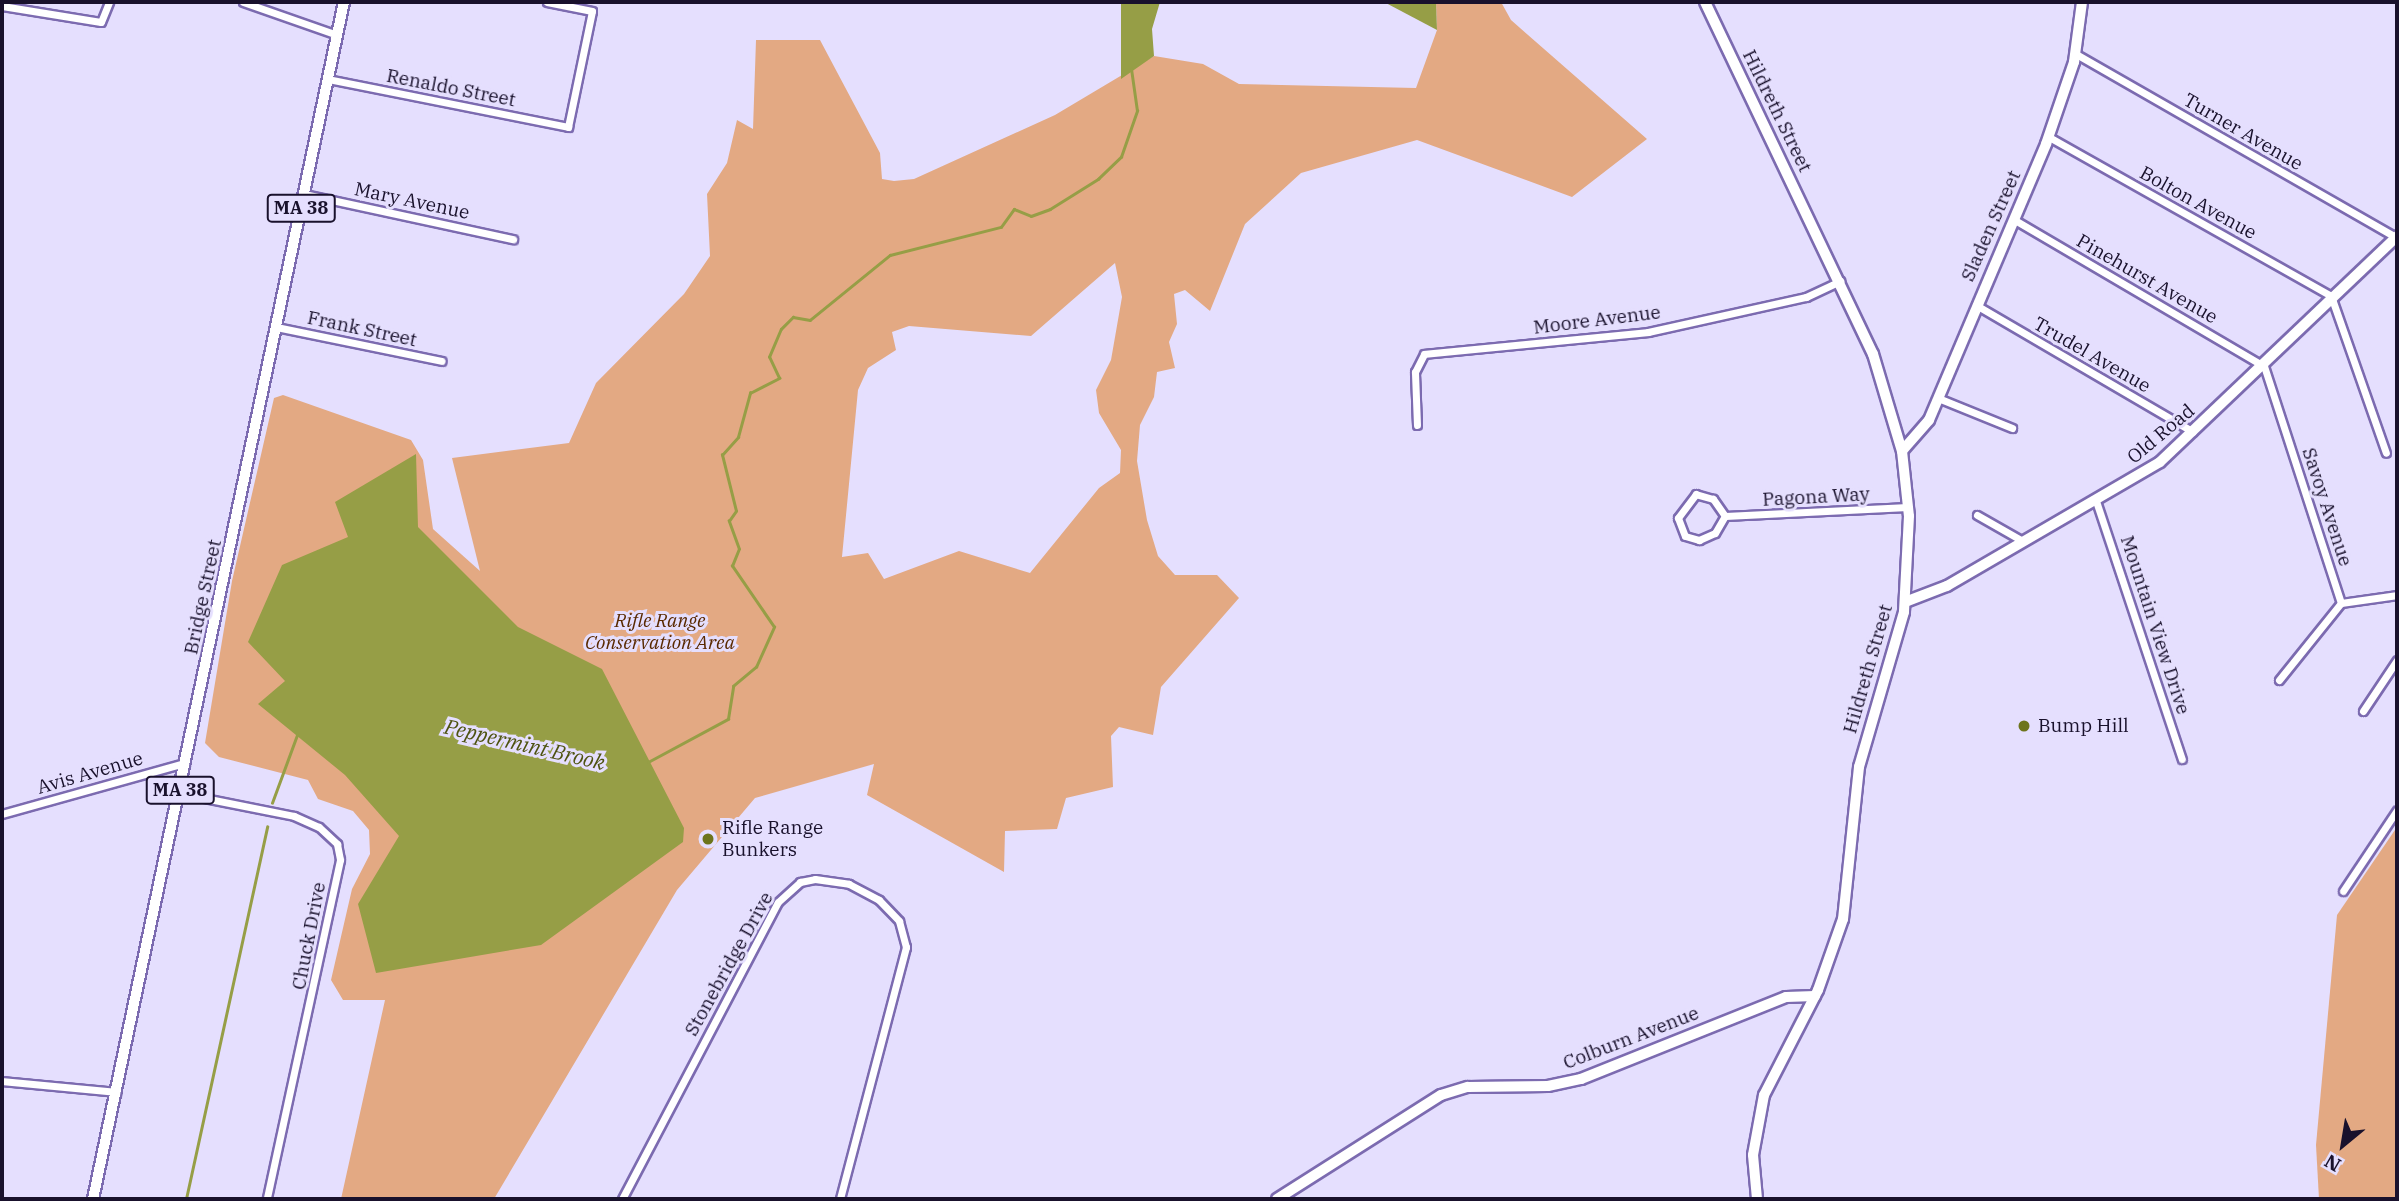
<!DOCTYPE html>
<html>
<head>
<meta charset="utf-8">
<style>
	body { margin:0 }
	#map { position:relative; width:2399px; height:1201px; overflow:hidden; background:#e5dffe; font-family:"IBM Plex Serif",serif }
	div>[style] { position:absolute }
	.green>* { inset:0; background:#e3a983 }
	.water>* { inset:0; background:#969e46 }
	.stream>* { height:2.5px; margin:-1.25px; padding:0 1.25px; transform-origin:1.25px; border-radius:1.25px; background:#969e46 }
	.roads { filter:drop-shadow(2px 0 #7c6bb0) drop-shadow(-2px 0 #7c6bb0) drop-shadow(0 2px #7c6bb0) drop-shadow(0 -2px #7c6bb0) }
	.street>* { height:7px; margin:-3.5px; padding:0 3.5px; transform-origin:3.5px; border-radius:3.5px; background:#fff }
	.secondary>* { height:10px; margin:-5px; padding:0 5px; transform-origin:5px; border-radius:5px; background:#fff }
	.primary>* { height:10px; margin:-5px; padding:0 5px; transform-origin:5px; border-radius:5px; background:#fff }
	.dots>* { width:19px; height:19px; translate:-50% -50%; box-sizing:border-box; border:4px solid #e5dffe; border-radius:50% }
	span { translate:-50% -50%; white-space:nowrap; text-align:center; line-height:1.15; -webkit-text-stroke:6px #e5dffe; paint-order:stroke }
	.shield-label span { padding:2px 5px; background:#e5dffe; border:2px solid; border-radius:5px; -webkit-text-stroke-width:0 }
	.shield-label { font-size:18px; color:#19112c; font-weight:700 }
	.street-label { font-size:19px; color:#19112c }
	.park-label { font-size:19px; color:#592900; font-style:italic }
	.poi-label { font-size:19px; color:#19112c }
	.left { translate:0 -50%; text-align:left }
	.water-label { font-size:21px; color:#4e5311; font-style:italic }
	.frame { position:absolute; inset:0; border:4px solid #19112c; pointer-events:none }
	.north { position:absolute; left:2308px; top:1110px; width:70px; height:70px; -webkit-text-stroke:5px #e5dffe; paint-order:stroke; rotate:210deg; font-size:19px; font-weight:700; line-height:28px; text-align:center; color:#19112c }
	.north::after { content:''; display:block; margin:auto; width:24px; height:32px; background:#19112c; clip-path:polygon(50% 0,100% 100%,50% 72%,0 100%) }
</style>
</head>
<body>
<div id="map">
	<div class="green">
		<div style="clip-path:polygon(evenodd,1436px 2px,1501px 2px,1511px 20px,1647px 139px,1572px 197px,1417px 140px,1301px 173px,1245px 224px,1210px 311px,1185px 290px,1174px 294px,1177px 324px,1169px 342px,1175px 368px,1157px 372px,1154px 397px,1140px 425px,1137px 461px,1147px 520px,1158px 556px,1175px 575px,1217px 575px,1239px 598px,1161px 687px,1153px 735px,1119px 727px,1111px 736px,1113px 787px,1066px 798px,1057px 829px,1005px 831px,1004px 872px,867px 795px,874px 764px,755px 798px,677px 890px,494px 1199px,341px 1199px,385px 1000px,343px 1000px,331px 980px,352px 889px,370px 854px,369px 830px,353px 811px,318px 799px,308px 780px,219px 757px,205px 743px,232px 581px,274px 398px,283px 395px,411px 440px,423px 460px,433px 529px,480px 571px,452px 458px,569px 443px,596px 383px,684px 294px,710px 256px,707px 194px,727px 163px,737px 120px,753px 129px,756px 40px,820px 40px,880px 153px,882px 179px,894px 181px,914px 179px,1055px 115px,1154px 56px,1203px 64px,1239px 84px,1416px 88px,1437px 30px,1436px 2px,1115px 263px,1122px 297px,1111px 360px,1096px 390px,1099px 413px,1121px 450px,1120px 473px,1099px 488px,1030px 573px,959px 551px,884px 579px,868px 553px,842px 557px,858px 390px,868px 368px,896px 350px,892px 332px,909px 326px,1031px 336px,1115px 263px)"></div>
		<div style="clip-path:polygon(2397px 827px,2397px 1199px,2319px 1199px,2316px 1145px,2337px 915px)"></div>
	</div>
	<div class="water">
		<div style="clip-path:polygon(1121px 2px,1160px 2px,1152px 29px,1154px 56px,1121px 79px)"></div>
		<div style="clip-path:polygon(1384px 2px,1436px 2px,1437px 30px)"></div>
		<div style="clip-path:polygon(416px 454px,418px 527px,518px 627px,602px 669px,684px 828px,683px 842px,541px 945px,376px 973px,358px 904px,399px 836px,345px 775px,258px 704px,285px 681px,248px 642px,282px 565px,348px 537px,335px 502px)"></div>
	</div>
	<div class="stream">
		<div style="left:648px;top:762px;width:91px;rotate:-28.3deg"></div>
		<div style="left:728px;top:719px;width:33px;rotate:-81deg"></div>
		<div style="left:733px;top:686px;width:30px;rotate:-40deg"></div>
		<div style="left:756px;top:667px;width:44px;rotate:-65.8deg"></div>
		<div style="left:774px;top:627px;width:74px;rotate:-124.5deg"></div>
		<div style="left:732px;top:566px;width:18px;rotate:-68deg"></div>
		<div style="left:739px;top:549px;width:30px;rotate:-110deg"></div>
		<div style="left:729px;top:521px;width:12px;rotate:-55deg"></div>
		<div style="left:736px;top:511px;width:58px;rotate:-104deg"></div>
		<div style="left:722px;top:455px;width:24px;rotate:-48deg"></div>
		<div style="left:738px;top:437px;width:46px;rotate:-74.7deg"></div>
		<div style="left:750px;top:393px;width:33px;rotate:-27deg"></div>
		<div style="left:779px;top:378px;width:23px;rotate:-115deg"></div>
		<div style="left:769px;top:357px;width:30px;rotate:-67deg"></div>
		<div style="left:781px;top:329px;width:17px;rotate:-45deg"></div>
		<div style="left:793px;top:317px;width:17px;rotate:10deg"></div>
		<div style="left:810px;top:320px;width:103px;rotate:-39.1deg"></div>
		<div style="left:890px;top:255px;width:114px;rotate:-14.2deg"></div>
		<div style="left:1001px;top:227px;width:22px;rotate:-54deg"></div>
		<div style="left:1014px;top:209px;width:18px;rotate:22deg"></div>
		<div style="left:1031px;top:216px;width:20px;rotate:-20deg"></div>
		<div style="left:1050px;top:209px;width:57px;rotate:-32deg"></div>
		<div style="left:1098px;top:179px;width:32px;rotate:-44deg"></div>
		<div style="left:1121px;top:157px;width:49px;rotate:-70.8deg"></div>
		<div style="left:1137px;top:111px;width:42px;rotate:-98.1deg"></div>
		<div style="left:272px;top:803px;width:72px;rotate:-69.8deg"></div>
		<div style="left:186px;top:1199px;width:381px;rotate:-77.7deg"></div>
	</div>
	<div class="roads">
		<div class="street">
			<div style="left:243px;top:2px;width:100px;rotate:19.3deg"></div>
			<div style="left:2px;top:6px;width:100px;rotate:9.2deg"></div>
			<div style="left:101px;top:22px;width:22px;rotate:-68deg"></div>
			<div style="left:2076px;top:54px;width:368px;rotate:29.8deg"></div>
			<div style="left:328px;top:79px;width:245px;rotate:11.3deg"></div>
			<div style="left:568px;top:127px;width:118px;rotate:-78.3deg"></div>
			<div style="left:592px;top:11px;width:46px;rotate:-168.7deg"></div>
			<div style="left:2049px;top:137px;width:324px;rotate:29.4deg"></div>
			<div style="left:2331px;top:296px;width:166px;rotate:70.7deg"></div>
			<div style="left:304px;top:194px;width:214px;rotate:12.2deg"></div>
			<div style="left:2013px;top:219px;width:291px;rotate:30.4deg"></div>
			<div style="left:2264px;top:366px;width:249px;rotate:72deg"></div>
			<div style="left:2341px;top:603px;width:57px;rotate:-8.1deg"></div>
			<div style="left:1976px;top:305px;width:251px;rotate:30.3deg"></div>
			<div style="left:276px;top:327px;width:169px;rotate:11.6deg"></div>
			<div style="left:1938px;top:398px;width:80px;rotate:22.1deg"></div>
			<div style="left:1417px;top:425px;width:53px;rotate:-92.2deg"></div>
			<div style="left:1415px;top:372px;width:20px;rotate:-63deg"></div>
			<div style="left:1424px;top:354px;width:225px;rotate:-5.6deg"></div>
			<div style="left:1648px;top:332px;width:162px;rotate:-12.5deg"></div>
			<div style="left:1806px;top:297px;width:38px;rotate:-25deg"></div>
			<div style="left:2096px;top:501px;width:272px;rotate:71.6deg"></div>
			<div style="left:1977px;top:515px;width:51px;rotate:29.6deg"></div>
			<div style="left:1725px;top:516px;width:21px;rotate:-125deg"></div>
			<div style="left:1713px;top:499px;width:18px;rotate:-164deg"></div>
			<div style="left:1696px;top:494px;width:30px;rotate:127deg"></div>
			<div style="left:1678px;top:518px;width:19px;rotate:69deg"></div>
			<div style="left:1685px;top:536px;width:15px;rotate:16deg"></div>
			<div style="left:1699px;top:540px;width:17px;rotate:-24deg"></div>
			<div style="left:1715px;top:533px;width:20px;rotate:-60deg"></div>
			<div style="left:1725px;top:516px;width:183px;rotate:-2.8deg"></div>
			<div style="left:2279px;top:680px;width:99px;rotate:-51.2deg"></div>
			<div style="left:2363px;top:711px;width:61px;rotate:-56.3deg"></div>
			<div style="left:179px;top:793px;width:117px;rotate:11.3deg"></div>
			<div style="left:294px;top:816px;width:27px;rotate:24deg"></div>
			<div style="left:319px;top:827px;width:25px;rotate:43deg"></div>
			<div style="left:337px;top:844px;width:16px;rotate:79deg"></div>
			<div style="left:340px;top:860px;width:347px;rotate:102.2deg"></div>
			<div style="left:2px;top:814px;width:190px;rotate:-15.6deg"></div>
			<div style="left:2343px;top:891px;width:97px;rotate:-56.3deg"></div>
			<div style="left:2px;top:1081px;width:115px;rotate:5.5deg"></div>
			<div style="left:622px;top:1199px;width:335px;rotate:-62.3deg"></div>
			<div style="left:778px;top:902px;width:30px;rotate:-42deg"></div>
			<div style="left:800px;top:882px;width:15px;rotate:-11deg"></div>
			<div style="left:815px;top:879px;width:34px;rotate:8deg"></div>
			<div style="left:849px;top:884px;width:34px;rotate:28deg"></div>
			<div style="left:879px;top:900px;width:29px;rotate:46deg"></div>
			<div style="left:899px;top:921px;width:27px;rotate:75deg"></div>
			<div style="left:906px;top:947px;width:260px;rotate:104.7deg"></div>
		</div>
		<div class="secondary">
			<div style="left:1705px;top:2px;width:390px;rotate:64.5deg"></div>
			<div style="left:1873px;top:354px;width:101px;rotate:73.4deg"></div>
			<div style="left:1902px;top:451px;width:65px;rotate:83.9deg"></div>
			<div style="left:1909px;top:516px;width:96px;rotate:93deg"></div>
			<div style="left:1904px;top:612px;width:161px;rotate:106.2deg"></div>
			<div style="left:1859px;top:767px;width:153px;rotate:96deg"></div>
			<div style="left:1843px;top:919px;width:75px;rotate:109.4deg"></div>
			<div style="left:1818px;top:990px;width:118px;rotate:117.2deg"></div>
			<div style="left:1764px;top:1095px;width:61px;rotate:100.4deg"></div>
			<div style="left:1753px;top:1155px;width:44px;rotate:84.8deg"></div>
			<div style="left:1902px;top:451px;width:41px;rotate:-48.9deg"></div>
			<div style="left:1929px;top:420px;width:300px;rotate:-67deg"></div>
			<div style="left:2046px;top:144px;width:87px;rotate:-71.1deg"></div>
			<div style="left:2074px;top:62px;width:61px;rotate:-82.4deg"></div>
			<div style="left:1905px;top:602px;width:45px;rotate:-20.9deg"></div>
			<div style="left:1947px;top:586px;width:246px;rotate:-30.2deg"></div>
			<div style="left:2160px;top:462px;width:327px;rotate:-43.6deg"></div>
			<div style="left:1277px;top:1199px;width:194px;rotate:-32.4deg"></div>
			<div style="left:1441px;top:1095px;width:28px;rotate:-17deg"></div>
			<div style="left:1468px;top:1087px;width:80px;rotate:-0.7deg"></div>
			<div style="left:1548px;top:1086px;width:34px;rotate:-12deg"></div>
			<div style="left:1581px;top:1079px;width:221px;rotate:-21.8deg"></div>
			<div style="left:1786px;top:997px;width:29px;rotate:-2deg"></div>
		</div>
		<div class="primary">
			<div style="left:93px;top:1199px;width:1223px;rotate:-78.16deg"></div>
		</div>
	</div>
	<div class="dots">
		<div style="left:2024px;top:726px;background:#6d741c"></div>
		<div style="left:708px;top:839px;background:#6d741c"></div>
	</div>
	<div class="shield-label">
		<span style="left:301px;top:208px">MA 38</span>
		<span style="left:180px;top:790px">MA 38</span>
	</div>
	<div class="street-label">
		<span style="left:451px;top:88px;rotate:11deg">Renaldo Street</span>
		<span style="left:1777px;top:111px;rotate:64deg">Hildreth Street</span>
		<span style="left:2243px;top:132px;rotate:30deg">Turner Avenue</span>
		<span style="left:412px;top:201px;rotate:12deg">Mary Avenue</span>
		<span style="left:2198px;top:203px;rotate:29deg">Bolton Avenue</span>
		<span style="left:1991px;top:226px;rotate:-66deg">Sladen Street</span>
		<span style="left:2147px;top:279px;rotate:30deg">Pinehurst Avenue</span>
		<span style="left:1597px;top:320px;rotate:-7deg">Moore Avenue</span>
		<span style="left:362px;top:329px;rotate:12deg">Frank Street</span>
		<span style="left:2092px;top:355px;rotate:30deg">Trudel Avenue</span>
		<span style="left:2161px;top:434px;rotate:-40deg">Old Road</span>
		<span style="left:1816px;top:497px;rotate:-3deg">Pagona Way</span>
		<span style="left:2327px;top:507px;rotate:72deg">Savoy Avenue</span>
		<span style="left:203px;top:597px;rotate:-78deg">Bridge Street</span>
		<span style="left:2155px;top:625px;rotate:72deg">Mountain View Drive</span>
		<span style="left:1868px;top:669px;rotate:-74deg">Hildreth Street</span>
		<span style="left:90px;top:773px;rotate:-16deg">Avis Avenue</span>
		<span style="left:309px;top:936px;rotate:-79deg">Chuck Drive</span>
		<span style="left:729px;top:964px;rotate:-61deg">Stonebridge Drive</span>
		<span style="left:1631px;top:1038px;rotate:-21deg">Colburn Avenue</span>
	</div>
	<div class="park-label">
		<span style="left:660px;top:632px">Rifle Range<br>Conservation Area</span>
	</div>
	<div class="poi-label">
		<span class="left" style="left:2038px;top:726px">Bump Hill</span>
		<span class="left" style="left:722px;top:839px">Rifle Range<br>Bunkers</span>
	</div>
	<div class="water-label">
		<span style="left:525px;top:744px;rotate:13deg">Peppermint Brook</span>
	</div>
	<div class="frame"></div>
	<div class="north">N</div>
</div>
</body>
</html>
